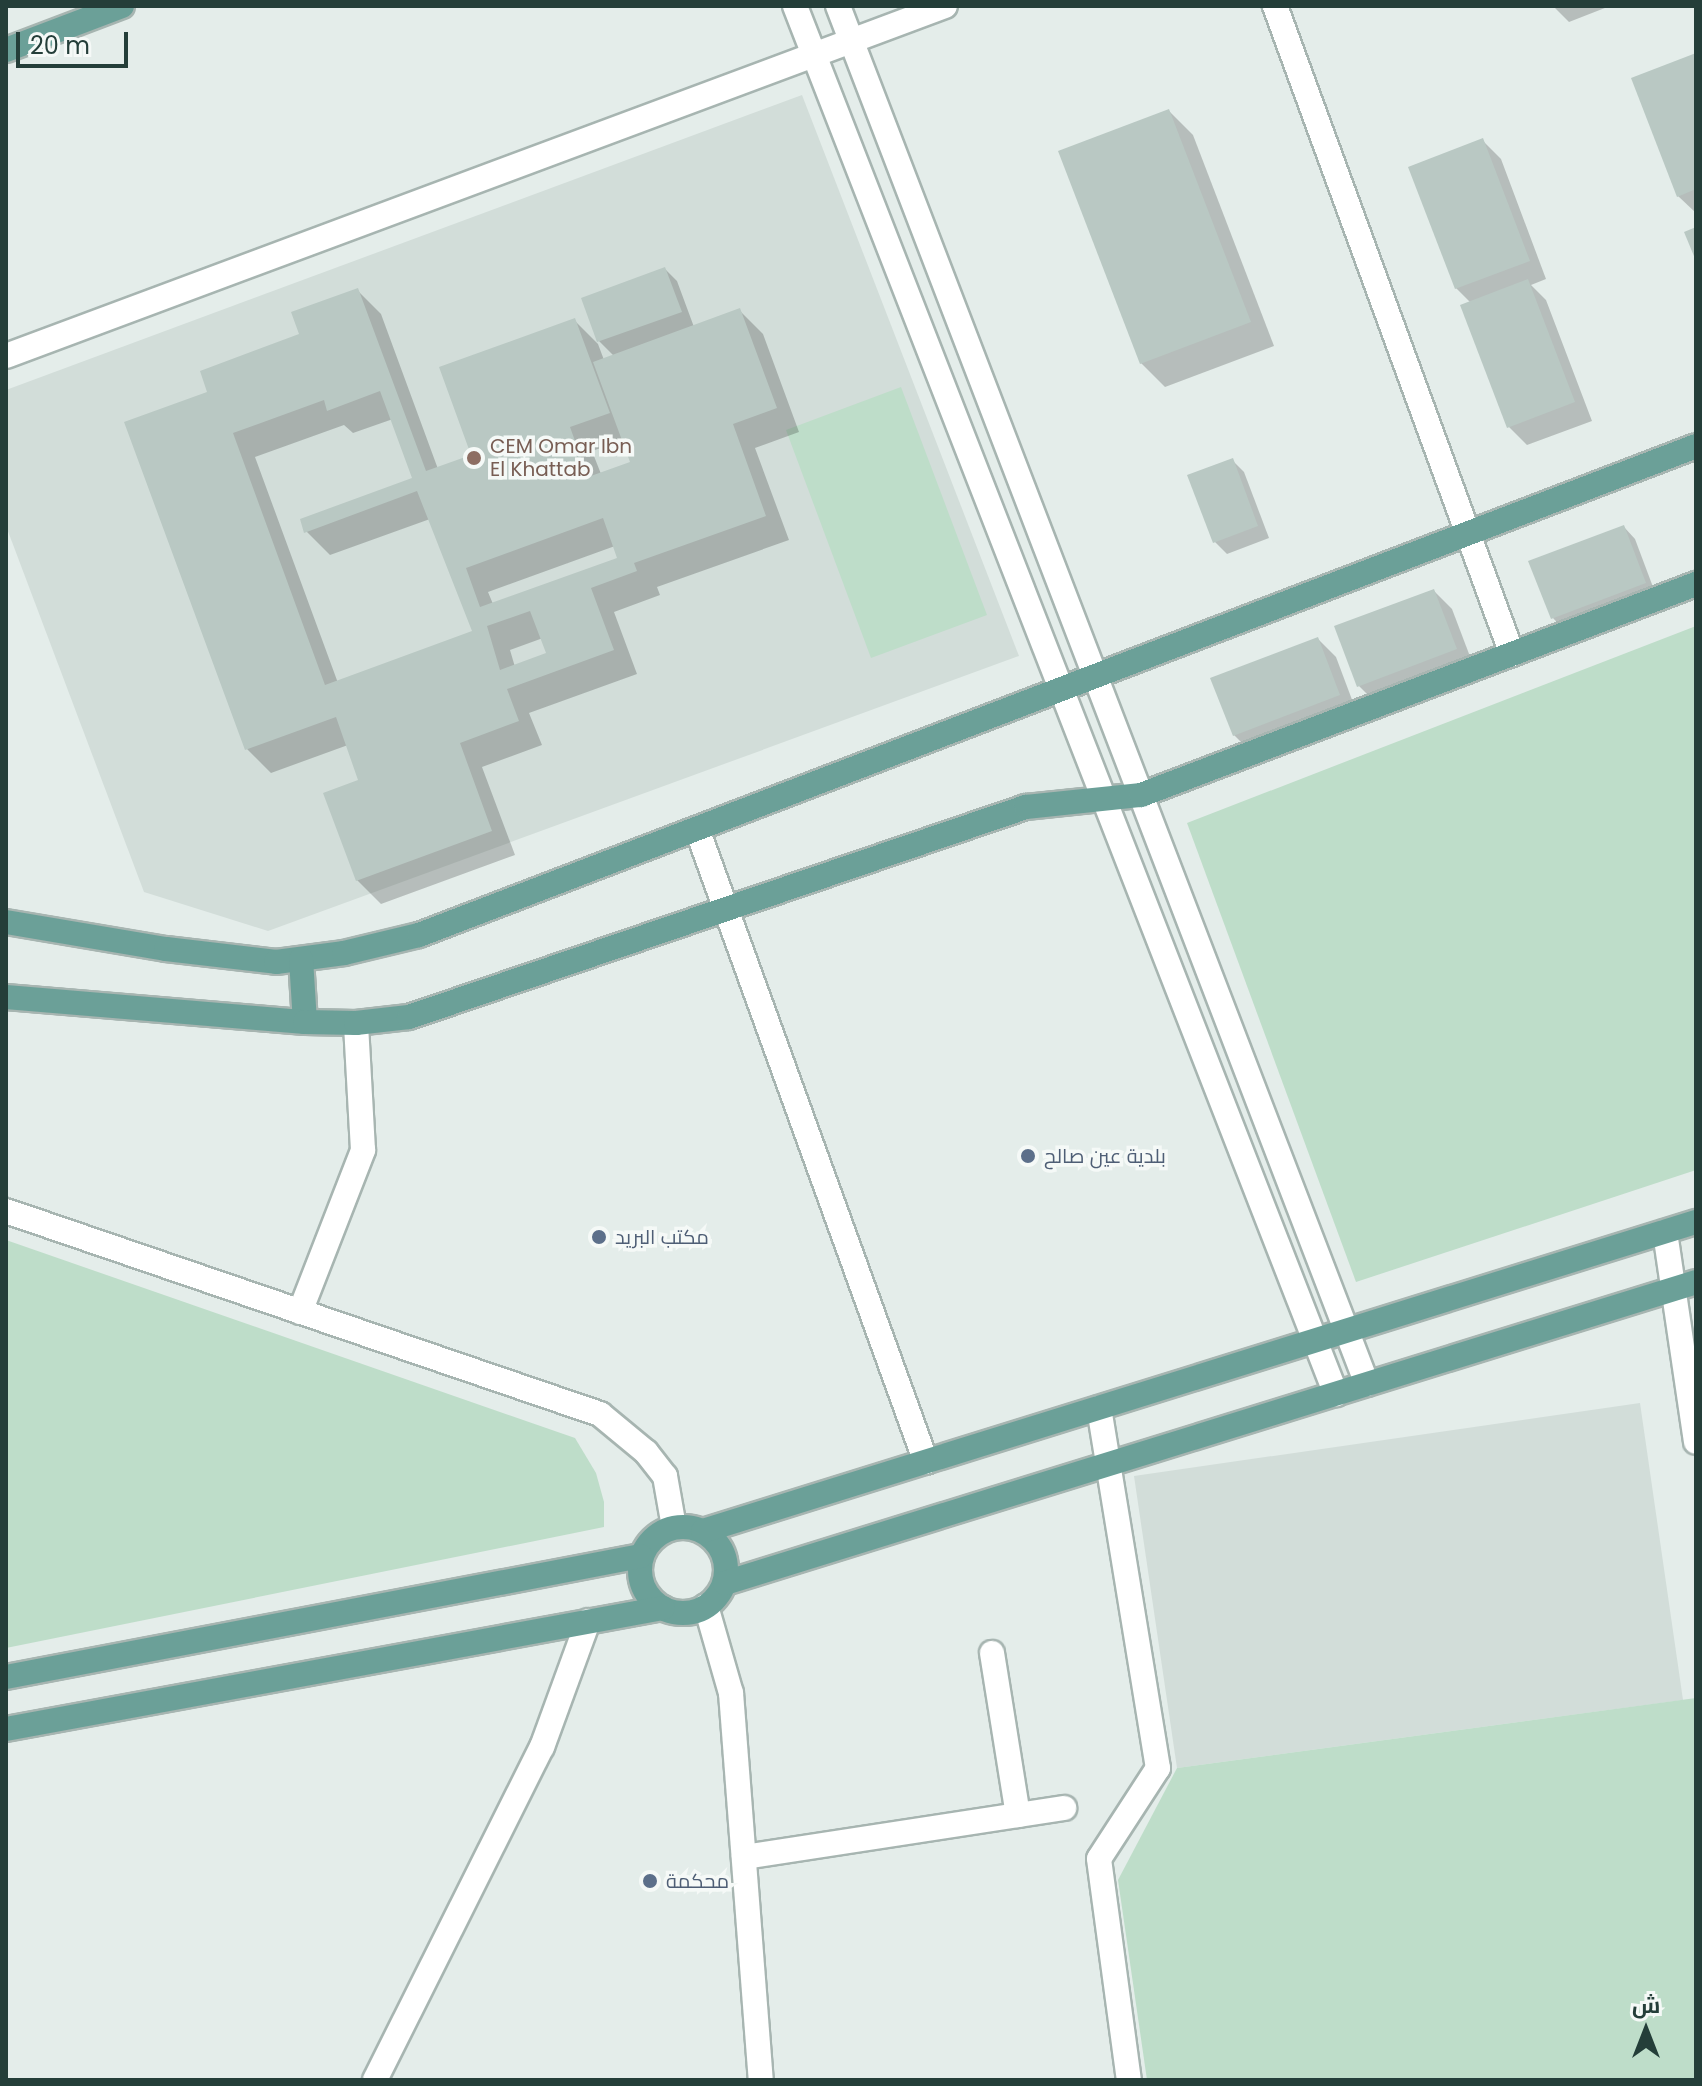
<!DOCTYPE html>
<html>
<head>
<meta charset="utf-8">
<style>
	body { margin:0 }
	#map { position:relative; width:1702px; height:2086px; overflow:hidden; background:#e4edea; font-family:Poppins,Cairo,sans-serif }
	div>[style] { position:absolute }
	.built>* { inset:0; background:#d2ddd9 }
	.green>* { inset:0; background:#beddc9 }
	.shadow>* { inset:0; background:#0003 }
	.building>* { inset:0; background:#b9c8c3 }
	.roads { filter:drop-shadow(2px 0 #a7b5b1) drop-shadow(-2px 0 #a7b5b1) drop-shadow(0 2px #a7b5b1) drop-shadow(0 -2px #a7b5b1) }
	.minor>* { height:24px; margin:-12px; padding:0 12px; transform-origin:12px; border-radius:12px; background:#fff }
	.major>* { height:24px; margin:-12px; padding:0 12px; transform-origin:12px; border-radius:12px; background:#6ba098 }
	.major>.ring { margin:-12px; padding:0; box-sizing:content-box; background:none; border:24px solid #6ba098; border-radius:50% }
	.dots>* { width:22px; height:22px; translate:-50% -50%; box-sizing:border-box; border:4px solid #f5f9f7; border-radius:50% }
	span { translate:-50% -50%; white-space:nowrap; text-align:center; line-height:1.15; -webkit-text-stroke:7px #f5f9f7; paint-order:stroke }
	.education-label { font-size:20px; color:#785e54 }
	.left { translate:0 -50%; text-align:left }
	.service-label { font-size:20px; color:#4e5e75 }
	.frame { position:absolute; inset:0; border:8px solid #243e39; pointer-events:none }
	.north { position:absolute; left:1606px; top:1990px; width:80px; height:80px; -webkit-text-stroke:6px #f5f9f7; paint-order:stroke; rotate:0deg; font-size:22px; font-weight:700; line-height:32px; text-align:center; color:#243e39 }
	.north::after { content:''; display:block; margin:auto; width:28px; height:36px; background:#243e39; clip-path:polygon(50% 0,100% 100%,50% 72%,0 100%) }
	.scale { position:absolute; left:16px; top:32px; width:112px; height:36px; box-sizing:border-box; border:4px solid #243e39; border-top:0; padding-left:10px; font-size:24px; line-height:28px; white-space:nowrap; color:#243e39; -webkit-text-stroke:6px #f5f9f7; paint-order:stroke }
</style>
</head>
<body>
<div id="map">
	<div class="built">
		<div style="clip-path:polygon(802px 95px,1019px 656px,268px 931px,144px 892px,6px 526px,6px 390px)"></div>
		<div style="clip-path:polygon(1640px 1403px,1683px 1700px,1177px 1768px,1134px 1476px)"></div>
	</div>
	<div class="green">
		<div style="clip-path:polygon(901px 387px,987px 615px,871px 658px,786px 430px)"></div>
		<div style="clip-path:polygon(1696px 626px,1696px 1170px,1356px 1282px,1187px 823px)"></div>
		<div style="clip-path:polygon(6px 1240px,575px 1438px,596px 1473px,604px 1502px,604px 1527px,6px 1648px)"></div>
		<div style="clip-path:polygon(1696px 1698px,1696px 2080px,1147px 2080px,1118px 1880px,1177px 1768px)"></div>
	</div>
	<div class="shadow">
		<div style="clip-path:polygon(1553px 6px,1610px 6px,1569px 22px)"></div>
		<div style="clip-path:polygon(1696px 55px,1696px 213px,1678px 196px)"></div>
		<div style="clip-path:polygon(1169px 111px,1193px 135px,1274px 346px,1165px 387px,1141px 363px)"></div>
		<div style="clip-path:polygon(1483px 141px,1501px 159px,1546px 279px,1531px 285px,1546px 300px,1592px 421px,1527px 445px,1509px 427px,1471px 303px,1456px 288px)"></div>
		<div style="clip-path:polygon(evenodd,665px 269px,677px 281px,694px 327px,739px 310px,763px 334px,799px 432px,755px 448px,789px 540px,657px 587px,660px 595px,614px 612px,637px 674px,529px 713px,542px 745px,482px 767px,515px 855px,381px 904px,357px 880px,361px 781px,348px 745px,271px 773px,247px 749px,210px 393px,302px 335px,357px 290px,381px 314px,438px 469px,474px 456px,574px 320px,598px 344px,604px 360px,614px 356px,599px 341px,665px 269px,393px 419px,415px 479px,306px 531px,330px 555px,430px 519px,475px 633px,338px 683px,255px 457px,344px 425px,353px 433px,393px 419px,665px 269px,624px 440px,632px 463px,601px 474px,592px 451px,624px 440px,665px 269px,615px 546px,620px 559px,493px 604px,488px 592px,615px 546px,665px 269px,543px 638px,549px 654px,515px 667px,510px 650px,543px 638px)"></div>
		<div style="clip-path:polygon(1232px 460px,1244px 472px,1269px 538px,1227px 554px,1215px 542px)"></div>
		<div style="clip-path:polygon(1624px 527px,1635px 539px,1656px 595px,1564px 630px,1553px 618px)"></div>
		<div style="clip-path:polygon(1434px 591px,1452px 609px,1474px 667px,1377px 704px,1359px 686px)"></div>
		<div style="clip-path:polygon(1318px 639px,1336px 657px,1357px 713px,1252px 753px,1234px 735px)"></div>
	</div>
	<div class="building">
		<div style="clip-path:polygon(1696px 53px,1696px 189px,1677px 197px,1631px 78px)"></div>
		<div style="clip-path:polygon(1169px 109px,1251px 322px,1140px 364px,1058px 151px)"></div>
		<div style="clip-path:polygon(1483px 138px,1530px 261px,1455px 289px,1408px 167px)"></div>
		<div style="clip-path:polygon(1696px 227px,1696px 261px,1684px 232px)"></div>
		<div style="clip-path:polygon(665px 267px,682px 312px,597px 342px,581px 298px)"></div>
		<div style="clip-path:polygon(1528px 279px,1575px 402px,1507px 428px,1460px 305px)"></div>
		<div style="clip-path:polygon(evenodd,358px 288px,426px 471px,471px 455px,439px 367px,575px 318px,610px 413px,570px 427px,588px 477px,630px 462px,593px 362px,740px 308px,777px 408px,733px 424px,766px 516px,634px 563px,637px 571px,591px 588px,614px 650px,507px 689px,519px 721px,460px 743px,492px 831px,356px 881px,323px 793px,358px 780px,336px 717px,245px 750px,124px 422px,207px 392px,200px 371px,299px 334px,291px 312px,358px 288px,380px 391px,412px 478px,300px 519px,304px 533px,417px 491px,472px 631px,325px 685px,233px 433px,324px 400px,327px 411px,380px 391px,358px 288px,603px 518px,617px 558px,480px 607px,466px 568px,603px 518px,358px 288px,530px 611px,546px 653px,500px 670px,487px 626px,530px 611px)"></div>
		<div style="clip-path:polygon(1233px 458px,1258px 526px,1213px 543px,1187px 475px)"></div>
		<div style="clip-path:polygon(1624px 525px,1646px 583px,1551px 619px,1528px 561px)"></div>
		<div style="clip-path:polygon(1434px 589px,1457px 649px,1357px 687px,1334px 626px)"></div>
		<div style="clip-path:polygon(1318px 637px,1340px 695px,1233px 736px,1210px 678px)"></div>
	</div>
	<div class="roads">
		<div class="minor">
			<div style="left:795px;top:6px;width:1490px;rotate:68.71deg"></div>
			<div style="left:838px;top:6px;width:1476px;rotate:69deg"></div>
			<div style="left:1275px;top:6px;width:690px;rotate:69.91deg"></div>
			<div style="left:6px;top:356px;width:1002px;rotate:-20.44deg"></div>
			<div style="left:697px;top:829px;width:673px;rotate:70.11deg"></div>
			<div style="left:6px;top:1211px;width:628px;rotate:18.87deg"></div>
			<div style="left:600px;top:1414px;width:60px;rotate:39.6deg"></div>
			<div style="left:646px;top:1452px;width:31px;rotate:52deg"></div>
			<div style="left:665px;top:1476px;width:52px;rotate:80deg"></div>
			<div style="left:1665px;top:1232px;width:212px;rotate:81.6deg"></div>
			<div style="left:300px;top:1312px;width:174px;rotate:-68.7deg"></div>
			<div style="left:363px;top:1150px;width:127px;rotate:-93.2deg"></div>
			<div style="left:1099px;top:1408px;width:365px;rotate:80.7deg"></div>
			<div style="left:1158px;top:1768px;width:108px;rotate:123deg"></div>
			<div style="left:1099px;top:1859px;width:223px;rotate:82.3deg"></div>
			<div style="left:706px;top:1606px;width:91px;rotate:74deg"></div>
			<div style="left:731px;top:1693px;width:388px;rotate:85.6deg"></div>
			<div style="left:992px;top:1653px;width:164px;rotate:80.9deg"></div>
			<div style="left:744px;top:1857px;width:324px;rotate:-8.7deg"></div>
			<div style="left:375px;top:2080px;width:373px;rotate:-63.4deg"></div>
			<div style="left:542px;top:1747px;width:134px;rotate:-69.9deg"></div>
		</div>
		<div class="major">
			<div style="left:6px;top:50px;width:124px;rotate:-20.8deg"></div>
			<div style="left:6px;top:922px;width:162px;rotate:9.6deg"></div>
			<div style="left:166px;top:949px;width:111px;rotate:6.7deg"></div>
			<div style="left:276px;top:962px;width:69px;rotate:-7.5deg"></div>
			<div style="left:344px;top:953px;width:77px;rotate:-13.5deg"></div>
			<div style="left:419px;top:935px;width:1367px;rotate:-20.95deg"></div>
			<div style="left:301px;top:959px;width:63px;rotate:86.4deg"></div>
			<div style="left:6px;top:997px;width:300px;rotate:4.8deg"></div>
			<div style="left:305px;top:1022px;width:51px;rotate:1.1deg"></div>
			<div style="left:356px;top:1023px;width:53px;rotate:-6.5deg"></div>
			<div style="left:409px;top:1017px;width:652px;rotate:-18.8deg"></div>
			<div style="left:1026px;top:807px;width:116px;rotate:-6deg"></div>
			<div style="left:1141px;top:795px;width:594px;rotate:-20.82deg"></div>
			<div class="ring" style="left:640px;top:1527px;width:62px;height:62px"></div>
			<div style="left:703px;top:1531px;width:1040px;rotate:-17.29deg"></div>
			<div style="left:725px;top:1583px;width:1017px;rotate:-17.22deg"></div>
			<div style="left:6px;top:1677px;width:646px;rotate:-10.79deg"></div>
			<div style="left:6px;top:1729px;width:668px;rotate:-10.44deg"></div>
		</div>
	</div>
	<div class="dots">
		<div style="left:474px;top:458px;background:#8d6e63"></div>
		<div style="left:1028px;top:1156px;background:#5c6f8a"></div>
		<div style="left:599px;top:1237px;background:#5c6f8a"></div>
		<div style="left:650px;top:1881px;background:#5c6f8a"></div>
	</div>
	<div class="education-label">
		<span class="left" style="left:490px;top:458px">CEM Omar Ibn<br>El Khattab</span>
	</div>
	<div class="service-label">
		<span class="left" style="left:1044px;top:1156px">بلدية عين صالح</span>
		<span class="left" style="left:615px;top:1237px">مكتب البريد</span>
		<span class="left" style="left:666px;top:1881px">محكمة</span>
	</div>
	<div class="frame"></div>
	<div class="north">ش</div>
	<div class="scale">20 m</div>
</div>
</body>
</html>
